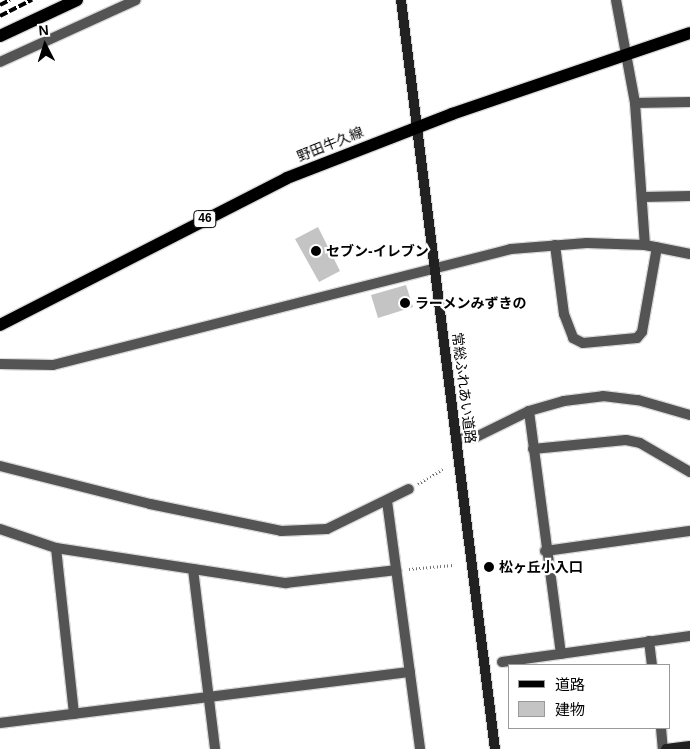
<!DOCTYPE html>
<html>
<head>
<meta charset="utf-8">
<style>
	body { margin:0 }
	#map { position:relative; width:690px; height:749px; overflow:hidden; background:#fff; font-family:Arial,"Noto Sans JP",sans-serif }
	div>[style] { position:absolute }
	.building>* { inset:0; background:#c4c4c4 }
	.path>* { height:3px; margin-top:-1.5px; transform-origin:0; background:repeating-linear-gradient(90deg,#767676 0 1px,transparent 0 3.5px) }
	.roads { filter:drop-shadow(1px 0 #dbdbdb) drop-shadow(-1px 0 #dbdbdb) drop-shadow(0 1px #dbdbdb) drop-shadow(0 -1px #dbdbdb) }
	.street>* { height:10px; margin:-5px; padding:0 5px; transform-origin:5px; border-radius:5px; background:#545454 }
	.secondary>* { height:10px; margin:-5px; padding:0 5px; transform-origin:5px; border-radius:5px; background:#212121 }
	.primary>* { height:12px; margin:-6px; padding:0 6px; transform-origin:6px; border-radius:6px; background:#000 }
	.rail>* { height:4px; margin-top:-2px; transform-origin:0; background:repeating-linear-gradient(90deg,#000 0 8px,transparent 0 10.5px) }
	.dots>* { width:14px; height:14px; translate:-50% -50%; box-sizing:border-box; border:2px solid #fff; border-radius:50% }
	span { translate:-50% -50%; white-space:nowrap; text-align:center; line-height:1.15; -webkit-text-stroke:4.5px #fff; paint-order:stroke }
	.shield-label span { padding:1px 4px; background:#fff; border:1px solid; border-radius:4px; -webkit-text-stroke-width:0 }
	.shield-label { font-size:12px; color:#000; font-weight:700 }
	.street-label { font-size:14px; color:#000 }
	.poi-label { font-size:14px; color:#000; font-weight:700 }
	.left { translate:0 -50%; text-align:left }
	.legend { position:absolute; left:508px; top:664px; width:162px; height:65px; box-sizing:border-box; background:#fff; border:1px solid #999; margin:0; padding:6px 9px; list-style:none; font-size:15px; color:#000 }
	.legend li { display:flex; align-items:center; gap:10px; height:25px }
	.legend b { width:25px; border:1px solid #999 }
	.north { position:absolute; left:20px; top:20px; width:50px; height:50px; -webkit-text-stroke:4px #fff; paint-order:stroke; rotate:355deg; font-size:14px; font-weight:700; line-height:20px; text-align:center; color:#000 }
	.north::after { content:''; display:block; margin:auto; width:18px; height:22px; background:#000; clip-path:polygon(50% 0,100% 100%,50% 72%,0 100%) }
</style>
</head>
<body>
<div id="map">
	<div class="building">
		<div style="clip-path:polygon(318px 227px,340px 271px,319px 282px,295px 239px)"></div>
		<div style="clip-path:polygon(406px 285px,413px 307px,378px 318px,371px 295px)"></div>
	</div>
	<div class="path">
		<div style="left:418px;top:484px;width:29px;rotate:-31deg"></div>
		<div style="left:409px;top:569px;width:44px;rotate:-5.2deg"></div>
	</div>
	<div class="roads">
		<div class="street">
			<div style="left:616px;top:0;width:105px;rotate:79.5deg"></div>
			<div style="left:635px;top:103px;width:142px;rotate:86deg"></div>
			<div style="left:0;top:62px;width:149px;rotate:-24.5deg"></div>
			<div style="left:635px;top:103px;width:55px;rotate:-1deg"></div>
			<div style="left:643px;top:197px;width:47px;rotate:-1.2deg"></div>
			<div style="left:555px;top:245px;width:70px;rotate:82.6deg"></div>
			<div style="left:564px;top:314px;width:26px;rotate:69deg"></div>
			<div style="left:573px;top:338px;width:11px;rotate:27deg"></div>
			<div style="left:583px;top:343px;width:54px;rotate:-5.3deg"></div>
			<div style="left:637px;top:338px;width:8px;rotate:-50deg"></div>
			<div style="left:642px;top:332px;width:86px;rotate:-80deg"></div>
			<div style="left:0;top:364px;width:53px;rotate:1.1deg"></div>
			<div style="left:53px;top:365px;width:472px;rotate:-14.2deg"></div>
			<div style="left:511px;top:249px;width:76px;rotate:-4.5deg"></div>
			<div style="left:587px;top:243px;width:58px;rotate:2deg"></div>
			<div style="left:645px;top:245px;width:46px;rotate:11.3deg"></div>
			<div style="left:529px;top:411px;width:245px;rotate:82.5deg"></div>
			<div style="left:456px;top:439px;width:20px;rotate:-6deg"></div>
			<div style="left:476px;top:437px;width:59px;rotate:-26.1deg"></div>
			<div style="left:529px;top:411px;width:36px;rotate:-16deg"></div>
			<div style="left:564px;top:401px;width:39px;rotate:-7deg"></div>
			<div style="left:603px;top:396px;width:35px;rotate:7deg"></div>
			<div style="left:638px;top:400px;width:54px;rotate:16.1deg"></div>
			<div style="left:533px;top:449px;width:93px;rotate:-5.5deg"></div>
			<div style="left:626px;top:440px;width:14px;rotate:12deg"></div>
			<div style="left:640px;top:443px;width:58px;rotate:30.1deg"></div>
			<div style="left:0;top:466px;width:155px;rotate:14.2deg"></div>
			<div style="left:150px;top:504px;width:134px;rotate:11.6deg"></div>
			<div style="left:281px;top:531px;width:46px;rotate:-2.5deg"></div>
			<div style="left:327px;top:529px;width:91px;rotate:-26deg"></div>
			<div style="left:387px;top:501px;width:250px;rotate:82.4deg"></div>
			<div style="left:0;top:529px;width:59px;rotate:18.7deg"></div>
			<div style="left:56px;top:548px;width:233px;rotate:8.7deg"></div>
			<div style="left:286px;top:583px;width:111px;rotate:-6.7deg"></div>
			<div style="left:56px;top:548px;width:167px;rotate:83.8deg"></div>
			<div style="left:545px;top:551px;width:146px;rotate:-7.9deg"></div>
			<div style="left:193px;top:569px;width:181px;rotate:83deg"></div>
			<div style="left:649px;top:641px;width:24px;rotate:83deg"></div>
			<div style="left:502px;top:662px;width:190px;rotate:-7.9deg"></div>
			<div style="left:0;top:723px;width:413px;rotate:-7.1deg"></div>
			<div style="left:661px;top:728px;width:21px;rotate:85deg"></div>
		</div>
		<div class="secondary">
			<div style="left:401px;top:0;width:755px;rotate:82.85deg"></div>
			<div style="left:666px;top:749px;width:24px;rotate:-7deg"></div>
		</div>
		<div class="primary">
			<div style="left:0;top:36px;width:85px;rotate:-25.1deg"></div>
			<div style="left:0;top:325px;width:322px;rotate:-27.1deg"></div>
			<div style="left:287px;top:178px;width:177px;rotate:-21.2deg"></div>
			<div style="left:452px;top:114px;width:251px;rotate:-18.8deg"></div>
		</div>
	</div>
	<div class="rail">
		<div style="left:0;top:5px;width:11px;rotate:-27deg"></div>
		<div style="left:0;top:16px;width:36px;rotate:-27deg"></div>
	</div>
	<div class="dots">
		<div style="left:316px;top:251px;background:#000"></div>
		<div style="left:405px;top:303px;background:#000"></div>
		<div style="left:489px;top:567px;background:#000"></div>
	</div>
	<div class="shield-label">
		<span style="left:205px;top:219px">46</span>
	</div>
	<div class="street-label">
		<span style="left:330px;top:144px;rotate:-22deg">野田牛久線</span>
		<span style="left:464px;top:388px;rotate:83deg">常総ふれあい道路</span>
	</div>
	<div class="poi-label">
		<span class="left" style="left:326px;top:251px">セブン-イレブン</span>
		<span class="left" style="left:415px;top:303px">ラーメンみずきの</span>
		<span class="left" style="left:499px;top:567px">松ヶ丘小入口</span>
	</div>
	<ul class="legend">
	<li><b style="height:6px;background:#000"></b>道路</li>
	<li><b style="height:14px;background:#c4c4c4"></b>建物</li>
	</ul>
	<div class="north">N</div>
</div>
</body>
</html>
